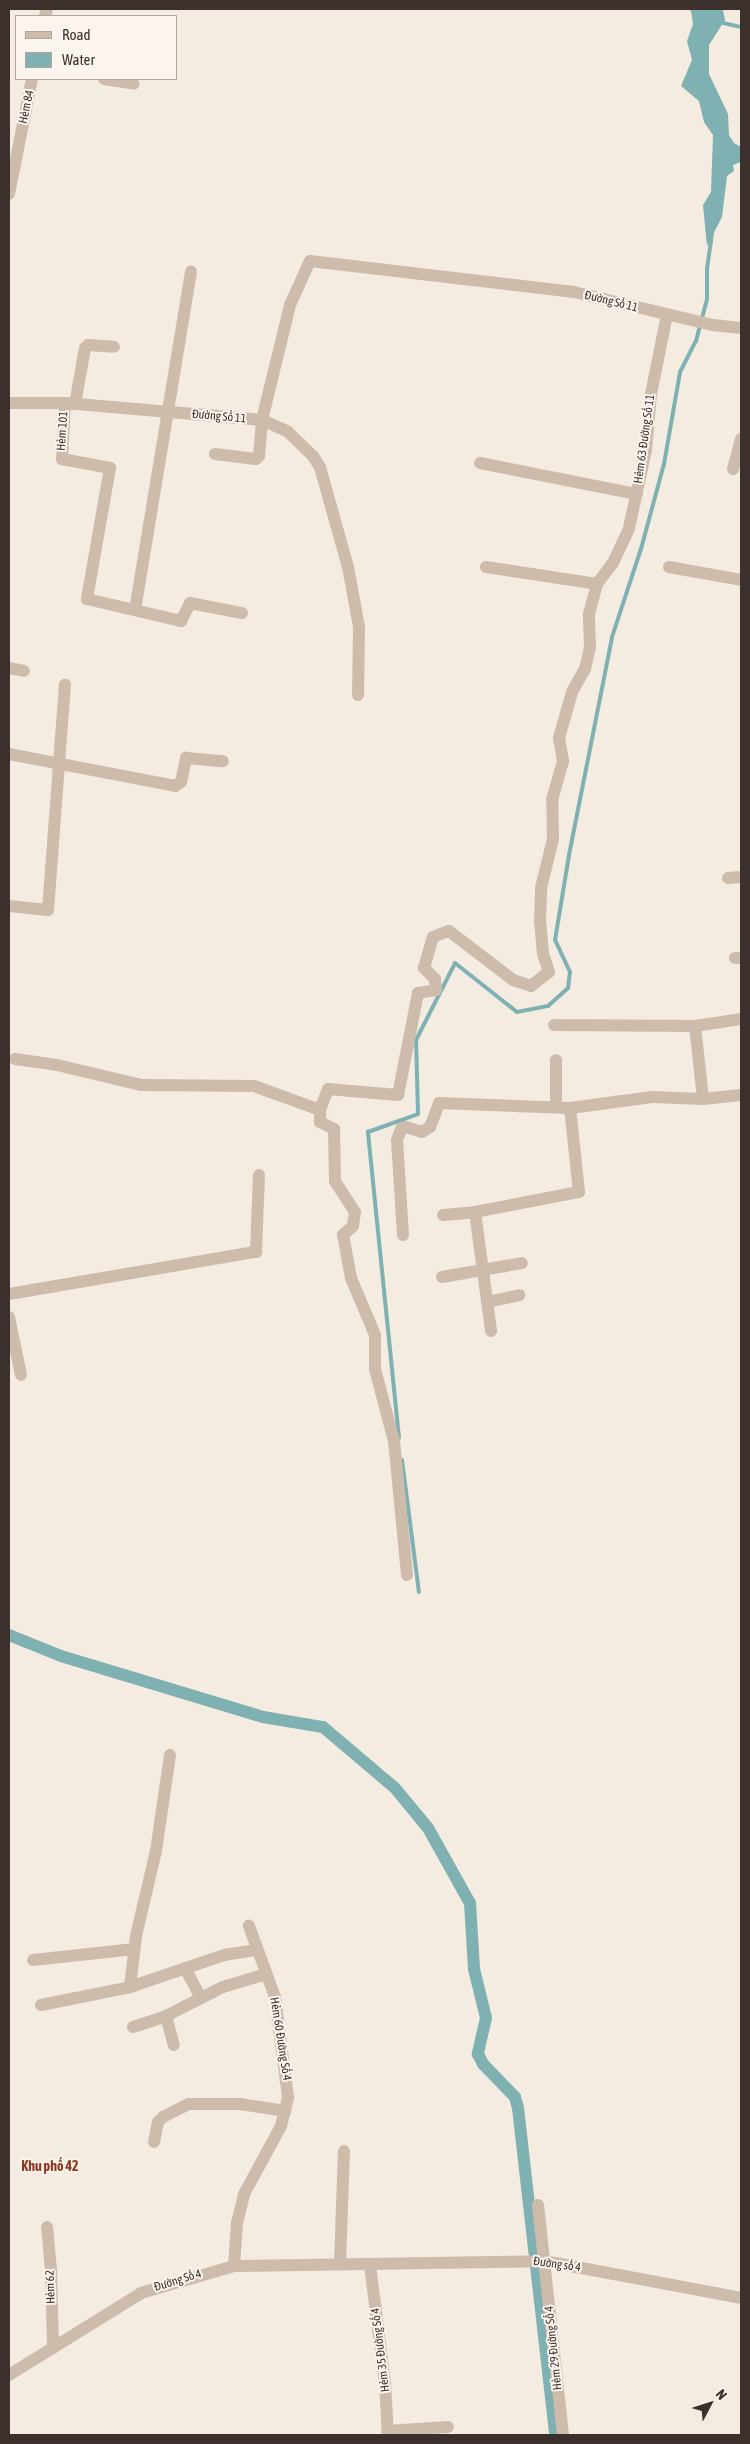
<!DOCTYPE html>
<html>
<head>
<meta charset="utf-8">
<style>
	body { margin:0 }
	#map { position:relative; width:750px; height:2444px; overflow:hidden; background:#f4ebe1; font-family:"Asap Condensed",sans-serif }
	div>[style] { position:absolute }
	.water>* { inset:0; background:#7fb0b2 }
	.stream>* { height:4px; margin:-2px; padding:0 2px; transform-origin:2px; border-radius:2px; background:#7fb0b2 }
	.canal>* { height:12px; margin:-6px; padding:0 6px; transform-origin:6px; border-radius:6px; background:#7fb0b2 }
	.minor>* { height:12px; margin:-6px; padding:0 6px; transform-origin:6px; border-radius:6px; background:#cdbbac }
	span { translate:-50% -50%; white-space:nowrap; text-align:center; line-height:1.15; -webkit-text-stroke:4px #fbf5ee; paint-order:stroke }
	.street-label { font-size:12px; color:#3b302b }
	.neighbourhood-label { font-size:14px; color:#8c3b22; font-weight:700 }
	.frame { position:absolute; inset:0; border:10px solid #3b302b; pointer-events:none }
	.legend { position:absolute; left:15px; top:15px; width:162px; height:65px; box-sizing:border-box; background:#fbf5ee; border:1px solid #aea6a0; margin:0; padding:6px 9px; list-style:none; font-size:15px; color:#3b302b }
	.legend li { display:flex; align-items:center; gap:10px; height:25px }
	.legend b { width:25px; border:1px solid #aea6a0 }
	.north { position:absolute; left:685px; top:2379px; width:50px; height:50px; -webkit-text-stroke:4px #fbf5ee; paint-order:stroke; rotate:50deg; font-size:14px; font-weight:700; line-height:20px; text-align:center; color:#3b302b }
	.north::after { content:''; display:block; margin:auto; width:18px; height:22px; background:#3b302b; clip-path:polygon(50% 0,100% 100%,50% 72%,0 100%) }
</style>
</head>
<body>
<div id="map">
	<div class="water">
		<div style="clip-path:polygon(688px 9px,723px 10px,725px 20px,709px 45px,709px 74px,728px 114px,729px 135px,734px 143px,741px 147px,741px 162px,733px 165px,734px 171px,727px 176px,722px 217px,707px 246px,703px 205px,711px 192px,713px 135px,704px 122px,699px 101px,681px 86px,692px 60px,687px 41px,693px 24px,691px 11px)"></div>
	</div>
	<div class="stream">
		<div style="left:719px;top:22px;width:23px;rotate:13deg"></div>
		<div style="left:399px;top:1438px;width:308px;rotate:-95.8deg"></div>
		<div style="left:368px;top:1132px;width:53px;rotate:-19.8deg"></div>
		<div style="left:418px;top:1114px;width:74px;rotate:-91.5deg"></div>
		<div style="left:416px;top:1040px;width:86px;rotate:-63.1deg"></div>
		<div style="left:455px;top:963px;width:79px;rotate:38.3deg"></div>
		<div style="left:517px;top:1012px;width:32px;rotate:-11deg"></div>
		<div style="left:548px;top:1006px;width:27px;rotate:-42deg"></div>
		<div style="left:568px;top:988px;width:16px;rotate:-83deg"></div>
		<div style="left:570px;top:972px;width:35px;rotate:-115deg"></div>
		<div style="left:555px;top:940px;width:86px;rotate:-80.6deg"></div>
		<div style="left:569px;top:855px;width:222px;rotate:-78.8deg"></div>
		<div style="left:612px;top:637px;width:93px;rotate:-71.8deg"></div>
		<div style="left:641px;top:549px;width:88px;rotate:-74.9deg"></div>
		<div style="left:664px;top:464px;width:93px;rotate:-80.1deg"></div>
		<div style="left:680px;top:372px;width:35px;rotate:-63deg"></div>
		<div style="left:696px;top:341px;width:43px;rotate:-75.3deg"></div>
		<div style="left:707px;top:299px;width:30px;rotate:-90deg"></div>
		<div style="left:707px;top:269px;width:36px;rotate:-82deg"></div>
		<div style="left:402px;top:1460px;width:133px;rotate:82.7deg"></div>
	</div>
	<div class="canal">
		<div style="left:9px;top:1635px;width:56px;rotate:22deg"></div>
		<div style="left:61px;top:1656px;width:211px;rotate:16.8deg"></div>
		<div style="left:263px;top:1717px;width:61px;rotate:9.5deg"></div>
		<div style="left:323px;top:1727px;width:94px;rotate:40.3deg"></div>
		<div style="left:395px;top:1788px;width:52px;rotate:50.5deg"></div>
		<div style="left:428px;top:1828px;width:86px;rotate:60.8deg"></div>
		<div style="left:470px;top:1903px;width:66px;rotate:86.5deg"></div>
		<div style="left:474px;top:1969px;width:50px;rotate:76.2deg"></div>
		<div style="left:486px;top:2018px;width:37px;rotate:103deg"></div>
		<div style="left:478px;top:2054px;width:11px;rotate:63deg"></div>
		<div style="left:483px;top:2064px;width:46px;rotate:45.9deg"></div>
		<div style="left:515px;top:2097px;width:11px;rotate:75deg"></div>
		<div style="left:518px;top:2108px;width:329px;rotate:83.5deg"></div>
	</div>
	<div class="minor">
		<div style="left:45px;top:16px;width:7px;rotate:-74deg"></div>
		<div style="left:104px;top:79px;width:30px;rotate:9deg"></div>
		<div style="left:9px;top:194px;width:117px;rotate:-78.7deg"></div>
		<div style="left:9px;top:403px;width:56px"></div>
		<div style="left:65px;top:403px;width:198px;rotate:4.9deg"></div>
		<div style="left:262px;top:420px;width:118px;rotate:-76.3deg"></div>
		<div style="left:290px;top:305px;width:48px;rotate:-65.6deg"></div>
		<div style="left:310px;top:261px;width:266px;rotate:6.7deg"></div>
		<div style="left:574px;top:292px;width:142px;rotate:13.4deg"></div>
		<div style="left:712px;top:325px;width:29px;rotate:6deg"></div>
		<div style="left:65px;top:403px;width:56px;rotate:93.1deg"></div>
		<div style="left:62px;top:459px;width:49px;rotate:10.6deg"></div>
		<div style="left:110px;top:468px;width:133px;rotate:100deg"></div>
		<div style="left:87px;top:599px;width:97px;rotate:13.2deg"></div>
		<div style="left:181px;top:621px;width:20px;rotate:-63deg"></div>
		<div style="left:190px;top:603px;width:53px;rotate:10.9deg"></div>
		<div style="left:75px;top:404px;width:57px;rotate:-79.9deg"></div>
		<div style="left:85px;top:348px;width:4px;rotate:-45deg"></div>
		<div style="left:88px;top:345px;width:26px;rotate:4deg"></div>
		<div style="left:215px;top:454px;width:41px;rotate:7deg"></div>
		<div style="left:256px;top:459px;width:4px;rotate:-45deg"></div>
		<div style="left:259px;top:456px;width:36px;rotate:-85deg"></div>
		<div style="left:262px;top:420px;width:27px;rotate:24deg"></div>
		<div style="left:287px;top:431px;width:36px;rotate:44deg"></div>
		<div style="left:313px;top:456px;width:13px;rotate:58deg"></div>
		<div style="left:320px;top:467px;width:104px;rotate:74.4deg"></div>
		<div style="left:348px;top:567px;width:61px;rotate:79.6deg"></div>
		<div style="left:359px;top:627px;width:68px;rotate:90.8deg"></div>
		<div style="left:480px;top:463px;width:160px;rotate:11.2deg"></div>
		<div style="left:733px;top:469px;width:31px;rotate:-75deg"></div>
		<div style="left:486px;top:567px;width:112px;rotate:8.7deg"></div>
		<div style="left:669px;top:567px;width:73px;rotate:10.2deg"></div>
		<div style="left:135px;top:610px;width:343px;rotate:-80.6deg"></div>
		<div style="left:9px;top:668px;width:15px;rotate:11deg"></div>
		<div style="left:9px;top:754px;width:169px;rotate:10.9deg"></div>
		<div style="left:175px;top:786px;width:7px;rotate:-34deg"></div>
		<div style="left:181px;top:782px;width:25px;rotate:-78deg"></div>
		<div style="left:186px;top:758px;width:37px;rotate:5deg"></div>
		<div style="left:728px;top:878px;width:13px;rotate:-4deg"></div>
		<div style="left:9px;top:906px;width:39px;rotate:6deg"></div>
		<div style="left:48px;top:910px;width:226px;rotate:-85.7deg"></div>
		<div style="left:735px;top:958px;width:6px"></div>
		<div style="left:554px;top:1025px;width:141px;rotate:0.4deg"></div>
		<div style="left:695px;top:1026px;width:47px;rotate:-8.7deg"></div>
		<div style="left:695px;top:1026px;width:73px;rotate:83.7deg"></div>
		<div style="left:15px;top:1059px;width:42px;rotate:8.1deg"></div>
		<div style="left:57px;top:1065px;width:86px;rotate:13.4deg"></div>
		<div style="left:141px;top:1085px;width:113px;rotate:0.5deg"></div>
		<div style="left:254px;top:1086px;width:70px;rotate:20deg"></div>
		<div style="left:556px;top:1107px;width:47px;rotate:-90deg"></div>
		<div style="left:475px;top:1212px;width:106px;rotate:-10.9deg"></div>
		<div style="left:579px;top:1192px;width:84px;rotate:-96.1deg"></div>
		<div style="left:443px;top:1215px;width:32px;rotate:-5deg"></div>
		<div style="left:475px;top:1212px;width:120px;rotate:82.3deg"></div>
		<div style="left:403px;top:1235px;width:95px;rotate:-93.6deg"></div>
		<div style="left:397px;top:1140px;width:12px;rotate:-70deg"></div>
		<div style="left:401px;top:1129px;width:5px;rotate:-22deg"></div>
		<div style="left:406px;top:1127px;width:17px;rotate:17deg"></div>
		<div style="left:422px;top:1132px;width:9px;rotate:-32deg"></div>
		<div style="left:430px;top:1127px;width:26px;rotate:-69deg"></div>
		<div style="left:439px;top:1103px;width:131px;rotate:2.2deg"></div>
		<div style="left:570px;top:1108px;width:83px;rotate:-7.6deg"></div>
		<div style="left:652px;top:1097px;width:51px;rotate:2.2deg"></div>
		<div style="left:703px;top:1099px;width:38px;rotate:-6deg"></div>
		<div style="left:442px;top:1277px;width:81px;rotate:-9.9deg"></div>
		<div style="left:9px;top:1294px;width:251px;rotate:-9.7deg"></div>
		<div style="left:256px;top:1252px;width:77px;rotate:-87.8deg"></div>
		<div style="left:487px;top:1302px;width:33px;rotate:-12deg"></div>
		<div style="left:9px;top:1317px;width:59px;rotate:78.3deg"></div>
		<div style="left:407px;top:1575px;width:135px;rotate:-95.5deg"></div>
		<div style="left:394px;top:1441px;width:74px;rotate:-104.8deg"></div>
		<div style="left:375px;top:1369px;width:34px;rotate:-90deg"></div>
		<div style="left:375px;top:1335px;width:62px;rotate:-112.8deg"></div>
		<div style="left:351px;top:1278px;width:44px;rotate:-100.5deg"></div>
		<div style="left:343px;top:1235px;width:13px;rotate:-42deg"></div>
		<div style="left:353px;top:1226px;width:14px;rotate:-82deg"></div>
		<div style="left:355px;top:1212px;width:37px;rotate:-123deg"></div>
		<div style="left:335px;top:1181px;width:52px;rotate:-91.1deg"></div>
		<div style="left:334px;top:1129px;width:16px;rotate:-153deg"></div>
		<div style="left:320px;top:1122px;width:12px;rotate:-90deg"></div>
		<div style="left:320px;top:1110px;width:22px;rotate:-69deg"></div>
		<div style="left:328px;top:1089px;width:70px;rotate:4.9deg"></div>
		<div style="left:398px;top:1095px;width:104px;rotate:-78.9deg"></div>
		<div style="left:418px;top:993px;width:18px;rotate:-9deg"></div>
		<div style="left:436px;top:990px;width:11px;rotate:-95deg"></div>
		<div style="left:435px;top:979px;width:16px;rotate:-135deg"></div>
		<div style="left:424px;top:968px;width:32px;rotate:-74deg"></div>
		<div style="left:433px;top:937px;width:17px;rotate:-21deg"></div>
		<div style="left:449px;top:931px;width:81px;rotate:37.4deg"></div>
		<div style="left:513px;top:980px;width:19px;rotate:18deg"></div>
		<div style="left:531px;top:986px;width:23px;rotate:-38deg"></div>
		<div style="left:549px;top:972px;width:19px;rotate:-108deg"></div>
		<div style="left:543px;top:954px;width:32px;rotate:-95deg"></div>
		<div style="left:540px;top:922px;width:34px;rotate:-88deg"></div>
		<div style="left:541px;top:888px;width:50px;rotate:-76.2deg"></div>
		<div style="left:553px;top:839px;width:39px;rotate:-91deg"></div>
		<div style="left:552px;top:800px;width:41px;rotate:-74.2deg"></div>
		<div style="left:563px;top:761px;width:23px;rotate:-100deg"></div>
		<div style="left:559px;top:738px;width:48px;rotate:-74.2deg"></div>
		<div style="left:572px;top:692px;width:26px;rotate:-61deg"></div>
		<div style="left:585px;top:669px;width:23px;rotate:-77deg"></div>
		<div style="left:590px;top:647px;width:33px;rotate:-92deg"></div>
		<div style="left:589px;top:614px;width:31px;rotate:-75deg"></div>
		<div style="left:597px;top:584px;width:26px;rotate:-53deg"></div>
		<div style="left:613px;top:563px;width:38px;rotate:-65deg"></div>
		<div style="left:629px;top:528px;width:80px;rotate:-77.7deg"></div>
		<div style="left:646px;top:450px;width:56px;rotate:-84.9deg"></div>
		<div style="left:651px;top:394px;width:81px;rotate:-78.6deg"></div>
		<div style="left:33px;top:1960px;width:102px;rotate:-6.2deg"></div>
		<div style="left:185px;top:1968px;width:34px;rotate:62deg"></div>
		<div style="left:130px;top:1987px;width:51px;rotate:-83.3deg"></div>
		<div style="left:136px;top:1936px;width:87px;rotate:-76.8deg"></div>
		<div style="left:156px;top:1851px;width:97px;rotate:-81.7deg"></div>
		<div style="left:41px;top:2005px;width:91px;rotate:-11.4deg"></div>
		<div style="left:130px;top:1987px;width:99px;rotate:-18.8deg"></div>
		<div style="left:224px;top:1955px;width:33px;rotate:-9deg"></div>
		<div style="left:166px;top:2016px;width:30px;rotate:75deg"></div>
		<div style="left:133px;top:2027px;width:35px;rotate:-18deg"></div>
		<div style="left:166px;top:2016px;width:64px;rotate:-27deg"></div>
		<div style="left:223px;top:1987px;width:45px;rotate:-16.8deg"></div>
		<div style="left:154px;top:2142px;width:20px;rotate:-79deg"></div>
		<div style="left:158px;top:2122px;width:7px;rotate:-45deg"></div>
		<div style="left:163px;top:2117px;width:29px;rotate:-27deg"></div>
		<div style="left:189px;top:2104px;width:51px"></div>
		<div style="left:240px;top:2104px;width:46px;rotate:8.8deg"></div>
		<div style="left:538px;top:2205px;width:231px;rotate:83.8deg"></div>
		<div style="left:47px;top:2227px;width:43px;rotate:84.7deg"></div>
		<div style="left:51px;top:2270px;width:78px;rotate:88.5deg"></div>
		<div style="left:340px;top:2264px;width:113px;rotate:-88deg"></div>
		<div style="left:370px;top:2265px;width:119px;rotate:82.8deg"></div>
		<div style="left:385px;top:2383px;width:52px;rotate:86.7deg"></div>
		<div style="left:234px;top:2266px;width:43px;rotate:-86deg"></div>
		<div style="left:237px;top:2223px;width:30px;rotate:-76deg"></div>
		<div style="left:244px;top:2194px;width:77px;rotate:-61.4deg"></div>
		<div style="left:281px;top:2126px;width:30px;rotate:-76deg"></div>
		<div style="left:288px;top:2097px;width:101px;rotate:-97.4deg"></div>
		<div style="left:275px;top:1997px;width:76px;rotate:-110.1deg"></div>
		<div style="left:9px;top:2375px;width:155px;rotate:-31.8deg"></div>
		<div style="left:141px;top:2293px;width:97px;rotate:-16.2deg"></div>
		<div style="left:234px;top:2266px;width:310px;rotate:-0.9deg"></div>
		<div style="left:544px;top:2261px;width:200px;rotate:10.6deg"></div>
		<div style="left:387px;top:2431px;width:61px;rotate:-3.8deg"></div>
	</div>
	<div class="street-label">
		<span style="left:27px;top:107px;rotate:-78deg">Hẻm 84</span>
		<span style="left:611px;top:302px;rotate:14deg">Đường Số 11</span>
		<span style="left:219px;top:417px;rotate:5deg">Đường Số 11</span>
		<span style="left:63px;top:431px;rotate:-86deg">Hẻm 101</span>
		<span style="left:645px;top:439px;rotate:-82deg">Hẻm 63 Đường Số 11</span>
		<span style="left:280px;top:2039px;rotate:81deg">Hẻm 60 Đường Số 4</span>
		<span style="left:557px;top:2265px;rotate:8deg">Đường số 4</span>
		<span style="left:178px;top:2281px;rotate:-17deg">Đường Số 4</span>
		<span style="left:51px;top:2287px;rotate:-92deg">Hẻm 62</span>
		<span style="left:554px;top:2348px;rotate:-96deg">Hẻm 29 Đường Số 4</span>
		<span style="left:381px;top:2350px;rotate:-97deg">Hẻm 35 Đường Số 4</span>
	</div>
	<div class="neighbourhood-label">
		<span style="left:50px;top:2166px">Khu phố 42</span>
	</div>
	<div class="frame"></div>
	<ul class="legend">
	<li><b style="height:6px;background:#cdbbac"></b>Road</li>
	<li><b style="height:14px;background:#7fb0b2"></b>Water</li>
	</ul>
	<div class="north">N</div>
</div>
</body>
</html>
